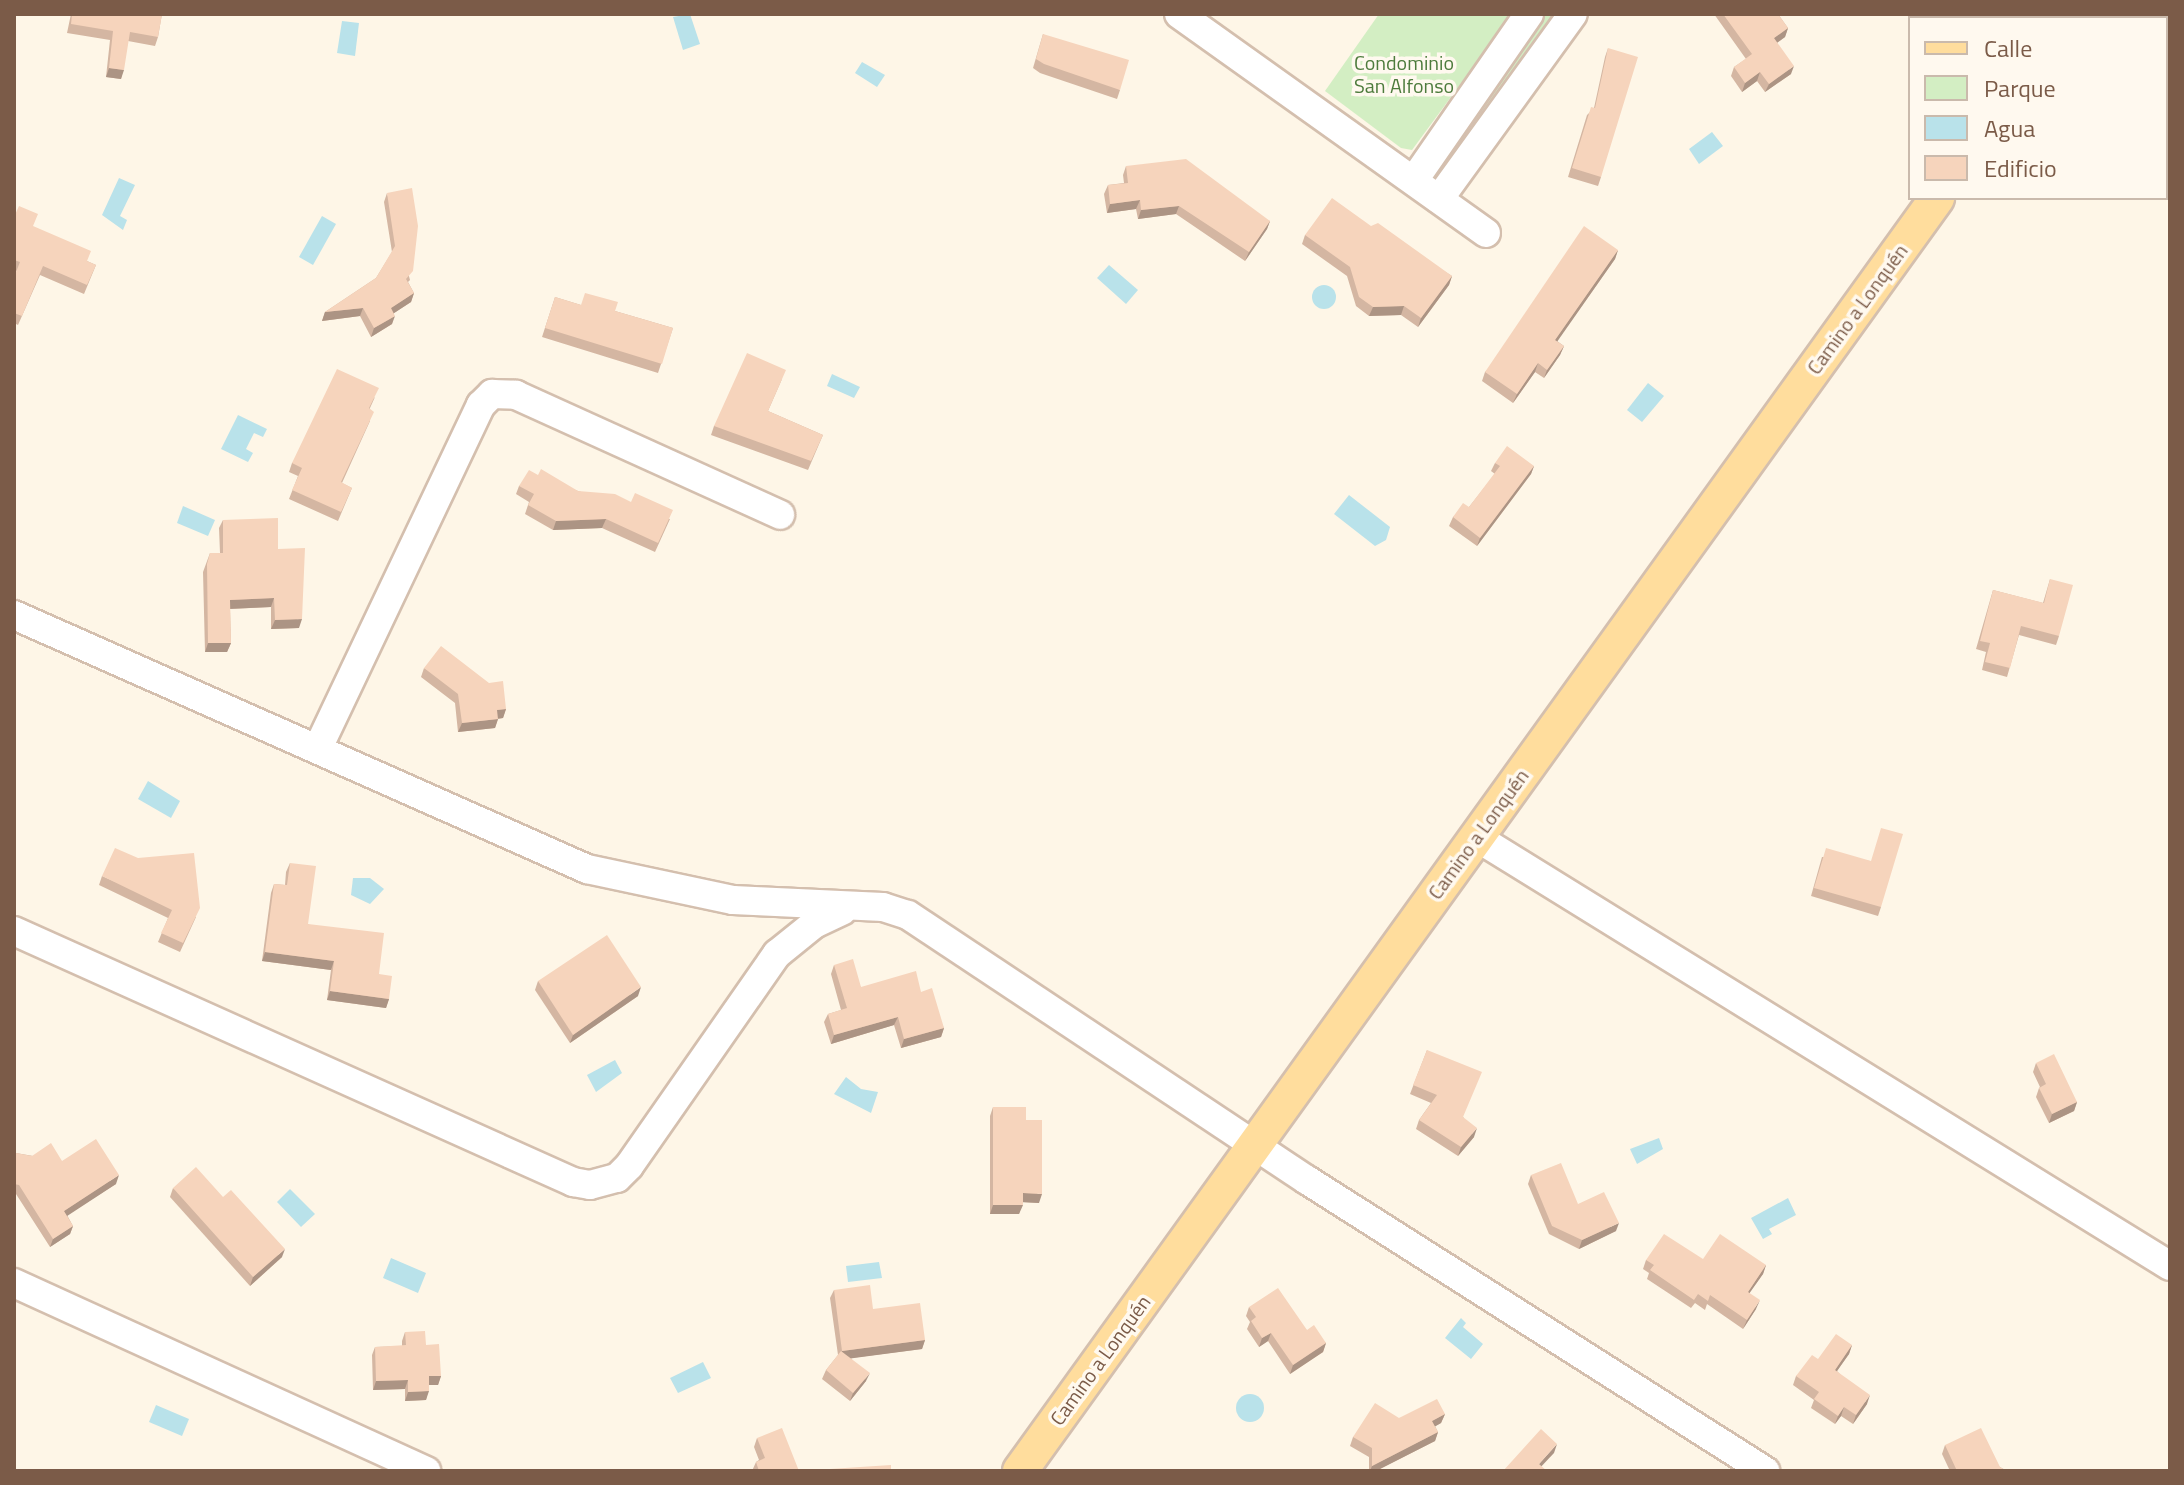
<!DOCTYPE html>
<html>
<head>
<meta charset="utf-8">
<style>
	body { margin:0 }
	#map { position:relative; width:2184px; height:1485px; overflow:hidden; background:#fef6e7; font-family:"Titillium Web",sans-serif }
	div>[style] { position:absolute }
	.green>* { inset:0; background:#d3eec3 }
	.water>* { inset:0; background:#b9e2ea }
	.round { border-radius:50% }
	.stream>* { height:7px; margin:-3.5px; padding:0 3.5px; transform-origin:3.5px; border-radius:3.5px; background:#b9e2ea }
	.roads { filter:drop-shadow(2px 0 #d4bfae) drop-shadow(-2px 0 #d4bfae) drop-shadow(0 2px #d4bfae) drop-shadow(0 -2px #d4bfae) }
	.minor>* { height:28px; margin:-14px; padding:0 14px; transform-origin:14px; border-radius:14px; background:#fff }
	.major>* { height:34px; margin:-17px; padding:0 17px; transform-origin:17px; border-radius:17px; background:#ffdd9d }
	.wall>* { inset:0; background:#d4b6a2 }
	.shaded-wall>* { inset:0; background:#ac9484 }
	.building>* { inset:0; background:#f6d4bc }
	span { translate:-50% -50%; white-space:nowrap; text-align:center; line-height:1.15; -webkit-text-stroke:7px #fff9ef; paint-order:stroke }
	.park-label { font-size:20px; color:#4d7b3c }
	.street-label { font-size:20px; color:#7b5b48 }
	.frame { position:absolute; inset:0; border:16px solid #7b5b48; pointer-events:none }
	.legend { position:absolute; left:1908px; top:16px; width:260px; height:184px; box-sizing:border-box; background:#fff9ef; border:2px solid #cabaac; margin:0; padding:10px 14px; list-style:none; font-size:24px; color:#7b5b48 }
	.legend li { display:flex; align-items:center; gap:16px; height:40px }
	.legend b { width:40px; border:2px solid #cabaac }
</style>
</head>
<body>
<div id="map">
	<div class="green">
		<div style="clip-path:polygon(1379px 14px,1512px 14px,1412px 150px,1401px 148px,1325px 91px)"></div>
		<div style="clip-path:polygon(1536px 14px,1564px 14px,1441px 167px,1437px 163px)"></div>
	</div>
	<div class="water">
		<div style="clip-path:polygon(690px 14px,700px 44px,683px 50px,673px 17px)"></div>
		<div style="clip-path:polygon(342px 21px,359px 23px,355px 56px,337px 53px)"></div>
		<div style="clip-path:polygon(862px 62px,885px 75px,877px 87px,855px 73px)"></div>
		<div style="clip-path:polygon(1712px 132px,1723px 146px,1699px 164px,1689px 149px)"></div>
		<div style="clip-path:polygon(119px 178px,135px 185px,120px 216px,127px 220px,123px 230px,102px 215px)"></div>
		<div style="clip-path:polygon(322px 216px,336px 224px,313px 265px,299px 257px)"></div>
		<div style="clip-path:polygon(1109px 265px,1138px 290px,1126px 304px,1097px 278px)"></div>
		<div class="round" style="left:1312px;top:285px;width:24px;height:24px"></div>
		<div style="clip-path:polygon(832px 374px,860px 387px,854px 398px,827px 386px)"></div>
		<div style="clip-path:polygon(1648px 383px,1664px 396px,1642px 422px,1627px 410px)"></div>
		<div style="clip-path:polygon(238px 415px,267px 429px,263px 437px,254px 433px,246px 449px,253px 453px,248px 462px,221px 449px)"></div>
		<div style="clip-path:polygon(1349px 495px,1390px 527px,1386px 540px,1375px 546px,1334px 514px)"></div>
		<div style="clip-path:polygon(183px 506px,215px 520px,208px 536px,177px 523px)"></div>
		<div style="clip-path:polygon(148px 781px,180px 801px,171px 818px,138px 799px)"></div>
		<div style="clip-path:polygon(353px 878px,370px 878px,384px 889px,370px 904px,351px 895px)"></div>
		<div style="clip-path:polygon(615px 1060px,622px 1073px,596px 1092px,587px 1075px)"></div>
		<div style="clip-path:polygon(846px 1077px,861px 1089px,878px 1092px,871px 1113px,834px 1094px)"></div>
		<div style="clip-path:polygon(1659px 1138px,1663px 1149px,1637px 1164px,1630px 1149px)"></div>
		<div style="clip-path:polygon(290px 1189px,315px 1214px,301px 1227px,277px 1202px)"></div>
		<div style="clip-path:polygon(1788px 1198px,1796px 1215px,1769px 1229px,1772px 1234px,1763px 1239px,1751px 1218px)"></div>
		<div style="clip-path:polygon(391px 1258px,426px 1273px,418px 1293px,383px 1278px)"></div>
		<div style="clip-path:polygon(879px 1262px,882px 1278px,848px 1282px,846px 1266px)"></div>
		<div style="clip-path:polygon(1461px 1318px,1466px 1323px,1463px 1327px,1483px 1344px,1471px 1359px,1445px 1338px)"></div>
		<div style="clip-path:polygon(703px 1362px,711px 1378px,678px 1393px,670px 1378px)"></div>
		<div class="round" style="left:1236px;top:1394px;width:28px;height:28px"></div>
		<div style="clip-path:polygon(156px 1405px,189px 1419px,182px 1436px,149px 1422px)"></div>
	</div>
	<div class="stream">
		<div style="left:2027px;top:18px;width:5px;rotate:-53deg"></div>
	</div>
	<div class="roads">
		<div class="minor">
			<div style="left:1179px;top:14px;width:377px;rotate:35.5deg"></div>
			<div style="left:1944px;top:14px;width:5px;rotate:53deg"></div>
			<div style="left:1414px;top:180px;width:202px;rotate:-55.3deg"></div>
			<div style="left:1439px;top:199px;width:228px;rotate:-54.1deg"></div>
			<div style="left:14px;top:615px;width:627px;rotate:23.91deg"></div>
			<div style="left:587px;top:869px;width:149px;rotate:12deg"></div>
			<div style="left:733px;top:900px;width:150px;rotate:2.7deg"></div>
			<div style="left:883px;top:907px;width:26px;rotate:18deg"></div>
			<div style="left:908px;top:915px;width:479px;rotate:33.6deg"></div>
			<div style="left:1307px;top:1180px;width:543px;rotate:32.43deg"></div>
			<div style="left:318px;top:748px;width:380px;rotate:-64.6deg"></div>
			<div style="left:481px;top:405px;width:16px;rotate:-45deg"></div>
			<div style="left:492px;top:394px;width:24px;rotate:2deg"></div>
			<div style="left:516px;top:395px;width:290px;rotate:24.4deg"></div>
			<div style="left:1476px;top:837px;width:816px;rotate:31.72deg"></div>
			<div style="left:14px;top:931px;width:613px;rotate:24.18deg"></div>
			<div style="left:573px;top:1182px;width:17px;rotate:10deg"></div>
			<div style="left:590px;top:1185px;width:28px;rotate:-15deg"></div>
			<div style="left:617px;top:1178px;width:17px;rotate:-45deg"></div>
			<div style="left:629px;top:1166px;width:259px;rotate:-55.1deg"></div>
			<div style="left:777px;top:954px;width:48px;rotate:-39deg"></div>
			<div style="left:814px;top:924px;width:31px;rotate:-25deg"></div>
			<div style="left:14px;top:1283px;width:453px;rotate:24.5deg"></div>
		</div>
		<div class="major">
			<div style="left:2066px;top:18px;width:5px;rotate:-53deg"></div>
			<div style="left:1020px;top:1471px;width:1569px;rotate:-54.23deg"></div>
		</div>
	</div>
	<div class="wall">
		<div style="clip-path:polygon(71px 14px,162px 14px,158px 37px,155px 46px,128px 41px,121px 79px,106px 77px,110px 40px,67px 33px)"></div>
		<div style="clip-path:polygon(1714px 14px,1778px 14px,1788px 28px,1785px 37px,1777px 43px,1791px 74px,1765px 92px,1757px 81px,1742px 92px,1731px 76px,1734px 67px,1746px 59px)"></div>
		<div style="clip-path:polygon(1043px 34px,1120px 90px,1117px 99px,1040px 73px,1033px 68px)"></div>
		<div style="clip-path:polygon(1608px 48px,1601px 177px,1598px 186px,1568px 177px,1587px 115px,1594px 108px,1605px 57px)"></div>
		<div style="clip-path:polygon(1126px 166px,1270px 221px,1267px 229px,1245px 261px,1176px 214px,1138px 219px,1136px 209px,1107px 213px,1104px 194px,1108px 185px,1124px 183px,1123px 175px)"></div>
		<div style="clip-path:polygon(387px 193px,410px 280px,408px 282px,414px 293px,411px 302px,394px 313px,392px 324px,371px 337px,360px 316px,322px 321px,325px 312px,376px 278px,392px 252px,384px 202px)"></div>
		<div style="clip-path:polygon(14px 217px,33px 227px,87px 261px,96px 265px,84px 294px,40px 275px,18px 325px,14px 323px,14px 277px,17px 271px,14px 270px)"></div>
		<div style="clip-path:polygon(1371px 226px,1452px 276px,1449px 285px,1418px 327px,1401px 315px,1369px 316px,1356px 306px,1347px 276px,1302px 244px,1305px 235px)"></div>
		<div style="clip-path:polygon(1618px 250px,1615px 259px,1557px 341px,1564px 346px,1560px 355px,1544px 378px,1535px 372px,1513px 403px,1482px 381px,1485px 372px)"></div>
		<div style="clip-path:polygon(555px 297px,581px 305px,615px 311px,673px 328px,658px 373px,542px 337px)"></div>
		<div style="clip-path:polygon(782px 379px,768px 411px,823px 435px,808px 470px,711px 435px,714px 426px)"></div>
		<div style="clip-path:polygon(375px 397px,370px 408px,370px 421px,342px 483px,352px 488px,338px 521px,289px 499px,298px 476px,289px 472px,292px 463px)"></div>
		<div style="clip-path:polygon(1495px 463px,1534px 466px,1531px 474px,1477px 546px,1449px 526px,1453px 517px,1469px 507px,1495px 474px,1491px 471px)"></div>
		<div style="clip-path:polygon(538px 475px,578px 491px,670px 519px,655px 552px,602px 528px,553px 530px,525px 514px,529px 502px,516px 494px,519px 486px)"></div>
		<div style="clip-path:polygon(223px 520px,278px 549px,299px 628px,271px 629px,271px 607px,230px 609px,231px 643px,227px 652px,205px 652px,203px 572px,210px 553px,220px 553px,219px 528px)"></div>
		<div style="clip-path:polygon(2050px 579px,2059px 636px,2056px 645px,2019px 635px,2007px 677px,1982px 670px,1986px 652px,1976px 649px,1993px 590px,2043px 603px)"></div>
		<div style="clip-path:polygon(424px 668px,506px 709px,503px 718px,498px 719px,495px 728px,458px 732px,455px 703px,421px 677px)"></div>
		<div style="clip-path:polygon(1822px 857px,1870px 861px,1881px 907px,1878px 916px,1811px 896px)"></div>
		<div style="clip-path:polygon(290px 863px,308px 924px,379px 974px,389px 999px,386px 1008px,327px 1000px,331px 970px,262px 961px,271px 893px,274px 884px,285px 885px,286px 872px)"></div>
		<div style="clip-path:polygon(102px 876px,196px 917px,180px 952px,158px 942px,168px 918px,99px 885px)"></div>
		<div style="clip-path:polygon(834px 965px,861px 987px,921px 992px,944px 1028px,941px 1037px,901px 1048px,894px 1025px,831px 1044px,824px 1022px,828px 1014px,841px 1010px,831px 974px)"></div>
		<div style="clip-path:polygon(538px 981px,638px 996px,570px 1043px,535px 990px)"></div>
		<div style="clip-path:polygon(1427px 1050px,1474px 1137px,1458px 1156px,1416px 1129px,1419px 1120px,1431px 1103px,1410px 1094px)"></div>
		<div style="clip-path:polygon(2036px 1063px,2077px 1102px,2074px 1111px,2049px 1123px,2036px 1097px,2039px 1088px,2040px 1087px,2033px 1072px)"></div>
		<div style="clip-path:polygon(993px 1107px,1026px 1120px,1039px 1203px,1023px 1202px,1019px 1214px,990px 1214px,990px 1116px)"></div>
		<div style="clip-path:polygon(16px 1153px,62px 1161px,116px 1184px,67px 1215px,73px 1226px,70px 1234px,50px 1247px,16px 1194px,14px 1194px,14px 1157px)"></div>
		<div style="clip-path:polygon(1531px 1175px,1616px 1231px,1579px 1249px,1549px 1234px,1528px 1184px)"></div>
		<div style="clip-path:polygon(173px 1188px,282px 1257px,250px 1286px,170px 1197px)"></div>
		<div style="clip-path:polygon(1646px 1260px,1766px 1265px,1763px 1274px,1749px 1293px,1756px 1309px,1743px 1329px,1707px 1304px,1705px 1310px,1695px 1303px,1691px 1308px,1647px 1279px,1649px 1273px,1643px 1269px)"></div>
		<div style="clip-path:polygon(834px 1290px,873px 1309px,925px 1340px,922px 1349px,851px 1358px,866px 1381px,850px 1401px,822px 1379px,826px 1370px,838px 1355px,830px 1298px)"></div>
		<div style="clip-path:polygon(1249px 1307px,1307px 1330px,1326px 1343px,1323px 1352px,1290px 1374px,1268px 1341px,1259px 1347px,1247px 1329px,1250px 1322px,1246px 1316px)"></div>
		<div style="clip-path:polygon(405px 1332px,426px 1345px,441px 1376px,438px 1385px,429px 1385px,426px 1400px,405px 1401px,405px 1389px,373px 1390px,372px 1355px,375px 1347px,402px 1346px,402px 1341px)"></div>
		<div style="clip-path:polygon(1852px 1345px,1849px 1354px,1837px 1371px,1867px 1404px,1853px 1424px,1841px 1416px,1835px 1424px,1811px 1408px,1814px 1400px,1793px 1385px,1796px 1376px)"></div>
		<div style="clip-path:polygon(1445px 1414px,1441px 1423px,1435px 1426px,1438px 1432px,1435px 1441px,1376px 1471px,1369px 1471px,1369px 1457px,1350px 1446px,1353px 1437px,1399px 1418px)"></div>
		<div style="clip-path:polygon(757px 1438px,799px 1471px,891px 1471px,752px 1471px,756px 1462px,759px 1460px,754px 1447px)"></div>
		<div style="clip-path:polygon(1945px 1445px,2000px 1467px,2007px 1471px,1950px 1471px,1942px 1454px)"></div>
	</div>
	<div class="shaded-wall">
		<div style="clip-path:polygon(1788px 28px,1785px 37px,1771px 47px,1774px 38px)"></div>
		<div style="clip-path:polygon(1794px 66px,1791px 74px,1765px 92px,1769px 84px)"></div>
		<div style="clip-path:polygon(109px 68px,124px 70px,121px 79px,106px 77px)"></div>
		<div style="clip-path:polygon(1760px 72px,1757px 81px,1742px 92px,1745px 83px)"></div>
		<div style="clip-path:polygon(1140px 200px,1136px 209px,1107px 213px,1110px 204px)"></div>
		<div style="clip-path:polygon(1179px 206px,1176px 214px,1138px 219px,1141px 210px)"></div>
		<div style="clip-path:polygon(1270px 221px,1267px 229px,1245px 261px,1249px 252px)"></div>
		<div style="clip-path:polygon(1618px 250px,1615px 259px,1552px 349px,1555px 340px)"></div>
		<div style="clip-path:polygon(1452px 276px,1449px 285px,1418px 327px,1421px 318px)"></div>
		<div style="clip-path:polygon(414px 293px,411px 302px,388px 317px,391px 308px)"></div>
		<div style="clip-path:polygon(1404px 306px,1401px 315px,1369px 316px,1373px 307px)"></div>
		<div style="clip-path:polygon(363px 308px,360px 316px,322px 321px,325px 312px)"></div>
		<div style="clip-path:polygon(395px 316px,392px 324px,371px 337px,374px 328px)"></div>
		<div style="clip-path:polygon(1564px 346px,1560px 355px,1544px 378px,1547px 370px)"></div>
		<div style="clip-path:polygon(1538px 363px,1535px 372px,1513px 403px,1517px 394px)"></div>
		<div style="clip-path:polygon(1534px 466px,1531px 474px,1477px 546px,1480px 538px)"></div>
		<div style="clip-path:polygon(606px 519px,602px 528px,553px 530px,556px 521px)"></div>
		<div style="clip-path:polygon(274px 598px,271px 607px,227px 609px,230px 600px)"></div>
		<div style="clip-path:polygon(302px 619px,299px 628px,271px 629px,275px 620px)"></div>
		<div style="clip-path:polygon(208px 643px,231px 643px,227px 652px,205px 652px)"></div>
		<div style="clip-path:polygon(506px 709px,503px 718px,494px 719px,497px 710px)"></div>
		<div style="clip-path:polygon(498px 719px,495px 728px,458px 732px,462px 723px)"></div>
		<div style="clip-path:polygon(265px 952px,334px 961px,331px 970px,262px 961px)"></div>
		<div style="clip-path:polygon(641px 987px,638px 996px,570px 1043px,573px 1035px)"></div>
		<div style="clip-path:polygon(330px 991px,389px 999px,386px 1008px,327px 1000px)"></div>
		<div style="clip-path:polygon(898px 1017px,894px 1025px,831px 1044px,834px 1035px)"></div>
		<div style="clip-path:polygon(944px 1028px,941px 1037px,901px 1048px,904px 1039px)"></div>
		<div style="clip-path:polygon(2077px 1102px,2074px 1111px,2049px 1123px,2052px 1114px)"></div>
		<div style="clip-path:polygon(1477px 1128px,1474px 1137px,1458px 1156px,1461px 1147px)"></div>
		<div style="clip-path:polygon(119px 1175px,116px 1184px,61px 1220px,64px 1211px)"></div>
		<div style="clip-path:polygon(1023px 1193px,1042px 1194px,1039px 1203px,1019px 1202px)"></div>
		<div style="clip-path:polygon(993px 1205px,1023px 1205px,1019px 1214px,990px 1214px)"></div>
		<div style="clip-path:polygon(1619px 1223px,1616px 1231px,1579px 1249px,1582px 1240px)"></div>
		<div style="clip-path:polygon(73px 1226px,70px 1234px,50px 1247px,53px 1239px)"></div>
		<div style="clip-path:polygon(285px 1249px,282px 1257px,250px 1286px,253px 1277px)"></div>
		<div style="clip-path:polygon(1766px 1265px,1763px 1274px,1744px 1301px,1748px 1292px)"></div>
		<div style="clip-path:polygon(1760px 1300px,1756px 1309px,1743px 1329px,1747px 1320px)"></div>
		<div style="clip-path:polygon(1271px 1333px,1268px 1341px,1259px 1347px,1262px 1338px)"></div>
		<div style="clip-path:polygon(925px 1340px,922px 1349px,839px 1360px,842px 1351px)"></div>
		<div style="clip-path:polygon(1326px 1343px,1323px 1352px,1290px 1374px,1293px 1365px)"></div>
		<div style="clip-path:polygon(1852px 1345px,1849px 1354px,1832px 1378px,1835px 1370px)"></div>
		<div style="clip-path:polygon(870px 1373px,866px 1381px,850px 1401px,853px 1393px)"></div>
		<div style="clip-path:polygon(429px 1376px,441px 1376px,438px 1385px,425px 1385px)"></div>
		<div style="clip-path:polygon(408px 1380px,405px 1389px,373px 1390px,376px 1381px)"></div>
		<div style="clip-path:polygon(429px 1391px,426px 1400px,405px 1401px,408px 1392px)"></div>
		<div style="clip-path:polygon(1870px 1395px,1867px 1404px,1853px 1424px,1856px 1415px)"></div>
		<div style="clip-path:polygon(1844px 1407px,1841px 1416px,1835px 1424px,1838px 1416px)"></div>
		<div style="clip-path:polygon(1445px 1414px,1441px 1423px,1429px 1430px,1432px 1421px)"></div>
		<div style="clip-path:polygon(1438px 1432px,1435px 1441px,1376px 1471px,1370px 1471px,1372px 1466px)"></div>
		<div style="clip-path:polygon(1557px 1444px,1554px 1453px,1537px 1471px,1539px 1464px)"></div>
	</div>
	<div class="building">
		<div style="clip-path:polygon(72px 14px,162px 14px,158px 37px,130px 32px,124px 70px,109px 68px,113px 31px,71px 24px)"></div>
		<div style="clip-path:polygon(1723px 14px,1778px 14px,1788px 28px,1774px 38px,1794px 66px,1769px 84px,1760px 72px,1745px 83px,1734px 67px,1752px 54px)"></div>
		<div style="clip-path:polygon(1043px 34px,1129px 60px,1120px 90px,1044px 64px,1036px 59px)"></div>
		<div style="clip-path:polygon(1608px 48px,1638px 57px,1601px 177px,1572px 168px,1591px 107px,1595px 108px)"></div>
		<div style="clip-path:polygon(1186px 159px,1270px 221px,1249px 252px,1179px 206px,1141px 210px,1140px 200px,1110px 204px,1108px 185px,1128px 183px,1126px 166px)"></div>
		<div style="clip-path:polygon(412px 188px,418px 226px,413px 271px,406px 279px,414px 293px,391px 308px,395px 316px,374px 328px,363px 308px,325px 312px,376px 278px,395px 246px,387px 193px)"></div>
		<div style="clip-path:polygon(1332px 198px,1371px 226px,1378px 223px,1452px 276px,1421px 318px,1404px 306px,1373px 307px,1359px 297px,1350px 267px,1305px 235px)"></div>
		<div style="clip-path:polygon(19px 206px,38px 214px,33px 226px,91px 251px,87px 261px,96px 265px,87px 285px,43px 266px,22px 316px,14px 313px,14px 277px,20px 262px,14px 260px,14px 217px)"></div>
		<div style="clip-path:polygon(1584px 226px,1618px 250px,1555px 340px,1564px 346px,1547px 370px,1538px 363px,1517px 394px,1485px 372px)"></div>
		<div style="clip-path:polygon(585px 293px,618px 302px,615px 311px,673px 328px,662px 364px,545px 328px,555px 297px,581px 305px)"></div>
		<div style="clip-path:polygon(747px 353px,786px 370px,768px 411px,823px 435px,811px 461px,714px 426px)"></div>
		<div style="clip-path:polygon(337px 369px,379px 388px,369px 408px,374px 412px,341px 482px,352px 488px,341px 512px,292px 490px,302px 468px,292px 463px)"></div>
		<div style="clip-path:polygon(1507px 446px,1534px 466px,1480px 538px,1453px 517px,1463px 503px,1469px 507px,1500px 466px,1495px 463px)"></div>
		<div style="clip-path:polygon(541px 469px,578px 491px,615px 494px,631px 502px,635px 493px,673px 510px,658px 543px,606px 519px,556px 521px,528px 505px,534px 494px,519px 486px,529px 470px,538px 475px)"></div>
		<div style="clip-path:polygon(278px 518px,278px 549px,305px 548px,302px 619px,275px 620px,274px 598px,230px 600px,231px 643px,208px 643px,207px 564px,210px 553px,223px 553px,223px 520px)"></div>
		<div style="clip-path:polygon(2050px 579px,2073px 585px,2059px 636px,2021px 626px,2010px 668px,1985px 662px,1990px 643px,1980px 641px,1993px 590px,2044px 603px)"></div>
		<div style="clip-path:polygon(441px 646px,489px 683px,503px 681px,506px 709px,497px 710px,498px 719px,462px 723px,458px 694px,424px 668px)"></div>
		<div style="clip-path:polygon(1881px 828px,1903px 834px,1881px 907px,1814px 888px,1826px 848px,1871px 861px)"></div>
		<div style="clip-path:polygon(115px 848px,138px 858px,194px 853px,200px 908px,183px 943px,161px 933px,172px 910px,102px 876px)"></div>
		<div style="clip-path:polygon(290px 863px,316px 866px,308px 924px,384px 933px,379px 974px,392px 976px,389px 999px,330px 991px,334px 961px,265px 952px,274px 884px,287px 885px)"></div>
		<div style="clip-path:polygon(607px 935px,641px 987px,573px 1035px,538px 981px)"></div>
		<div style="clip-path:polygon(853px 959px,861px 987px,916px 971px,921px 992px,932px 988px,944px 1028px,904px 1039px,898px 1017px,834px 1035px,828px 1014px,847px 1008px,834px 965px)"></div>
		<div style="clip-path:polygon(1427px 1050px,1482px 1072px,1463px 1117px,1477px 1128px,1461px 1147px,1419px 1120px,1437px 1095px,1413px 1085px)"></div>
		<div style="clip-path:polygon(2054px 1054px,2077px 1102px,2052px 1114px,2039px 1088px,2046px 1084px,2036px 1063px)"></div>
		<div style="clip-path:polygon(993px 1107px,1026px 1107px,1026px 1120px,1042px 1120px,1042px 1194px,1023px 1193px,1023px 1205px,993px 1205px)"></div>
		<div style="clip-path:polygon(96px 1139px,119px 1175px,64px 1211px,73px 1226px,53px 1239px,19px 1185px,14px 1184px,14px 1160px,16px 1153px,32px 1156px,51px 1143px,62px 1161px)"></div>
		<div style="clip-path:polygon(1561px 1163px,1578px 1204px,1604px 1192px,1619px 1223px,1582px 1240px,1552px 1226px,1531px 1175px)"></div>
		<div style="clip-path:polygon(196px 1167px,223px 1197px,231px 1190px,285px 1249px,253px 1277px,173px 1188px)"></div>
		<div style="clip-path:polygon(1664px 1234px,1703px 1259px,1720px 1234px,1766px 1265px,1748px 1292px,1760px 1300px,1747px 1320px,1710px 1295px,1708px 1301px,1698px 1294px,1694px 1300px,1650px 1270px,1654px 1265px,1646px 1260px)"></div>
		<div style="clip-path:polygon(870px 1285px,873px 1309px,920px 1303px,925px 1340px,842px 1351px,834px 1290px)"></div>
		<div style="clip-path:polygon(1278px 1288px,1307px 1330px,1314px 1325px,1326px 1343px,1293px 1365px,1271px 1333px,1262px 1338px,1251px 1321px,1256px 1317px,1249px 1307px)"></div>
		<div style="clip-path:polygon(425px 1331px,426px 1345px,439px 1344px,441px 1376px,429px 1376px,429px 1391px,408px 1392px,408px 1380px,376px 1381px,375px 1347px,406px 1345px,405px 1332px)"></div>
		<div style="clip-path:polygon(1836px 1334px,1852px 1345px,1835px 1370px,1870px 1395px,1856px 1415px,1844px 1407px,1838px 1416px,1814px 1399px,1819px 1392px,1796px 1376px,1812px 1355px,1818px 1359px)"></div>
		<div style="clip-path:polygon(841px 1351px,870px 1373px,853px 1393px,826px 1370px)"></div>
		<div style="clip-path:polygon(1437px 1399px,1445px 1414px,1432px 1421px,1438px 1432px,1372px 1466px,1372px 1448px,1353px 1437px,1375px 1403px,1399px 1418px)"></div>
		<div style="clip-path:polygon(782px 1428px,799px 1471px,891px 1465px,891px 1471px,759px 1471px,756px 1462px,765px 1458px,757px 1438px)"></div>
		<div style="clip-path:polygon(1981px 1428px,2000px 1467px,2007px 1471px,1957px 1471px,1945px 1445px)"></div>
		<div style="clip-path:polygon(1541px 1429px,1557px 1444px,1539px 1464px,1547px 1471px,1503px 1471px)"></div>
	</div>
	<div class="park-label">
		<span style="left:1404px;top:74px">Condominio<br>San Alfonso</span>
	</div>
	<div class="street-label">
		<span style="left:1857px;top:309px;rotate:-54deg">Camino a Lonquén</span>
		<span style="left:1478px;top:834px;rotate:-54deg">Camino a Lonquén</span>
		<span style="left:1100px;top:1360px;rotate:-54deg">Camino a Lonquén</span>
	</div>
	<div class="frame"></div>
	<ul class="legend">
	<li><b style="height:10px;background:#ffdd9d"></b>Calle</li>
	<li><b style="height:22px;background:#d3eec3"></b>Parque</li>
	<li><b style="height:22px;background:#b9e2ea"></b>Agua</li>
	<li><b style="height:22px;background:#f6d4bc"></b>Edificio</li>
	</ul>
</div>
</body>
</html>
